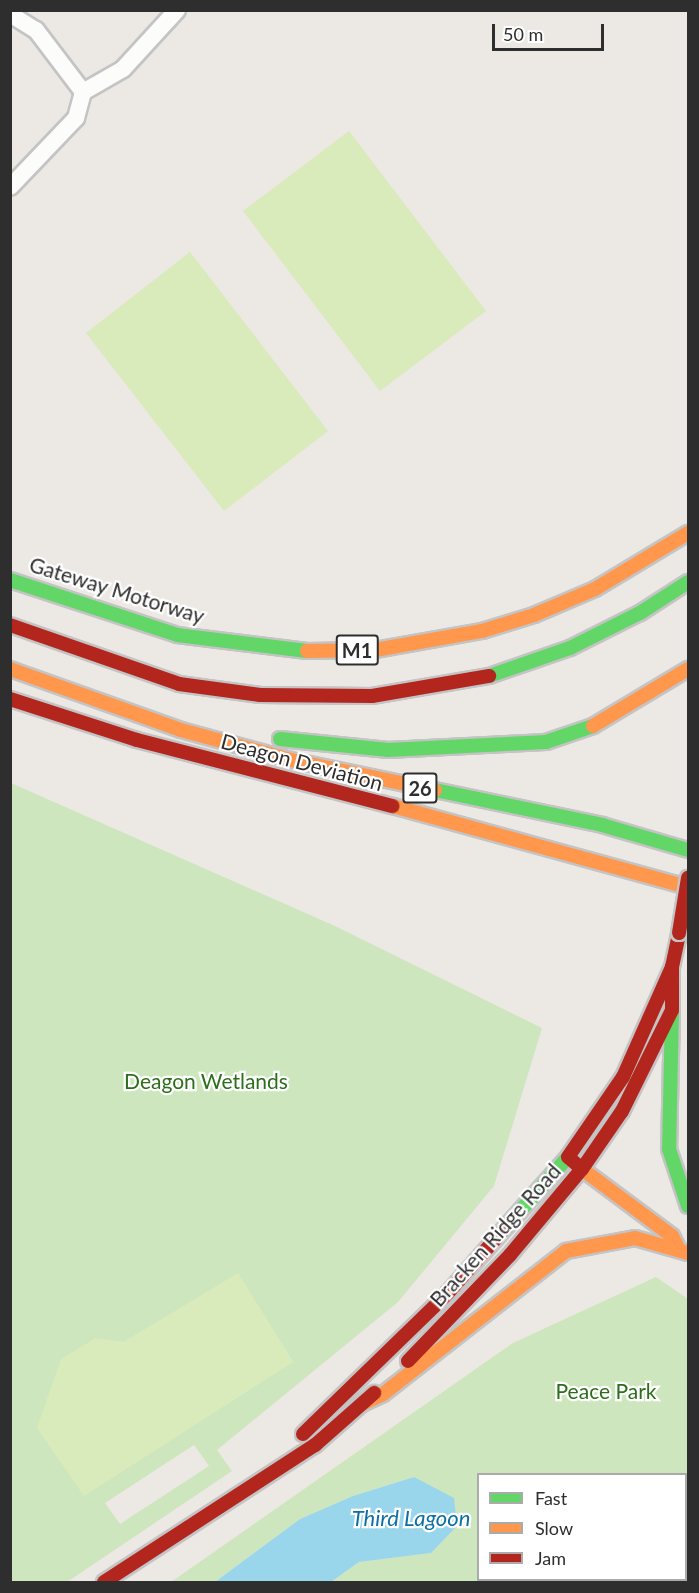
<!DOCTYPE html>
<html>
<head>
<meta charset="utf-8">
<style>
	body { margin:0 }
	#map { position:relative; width:699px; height:1593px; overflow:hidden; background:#ece8e4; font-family:Lato,sans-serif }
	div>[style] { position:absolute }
	.green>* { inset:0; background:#cee6be }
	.pitch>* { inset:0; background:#d9eabb }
	.water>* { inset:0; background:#99d6ec }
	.roads { filter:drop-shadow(2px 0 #c5c4c5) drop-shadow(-2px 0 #c5c4c5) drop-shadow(0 2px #c5c4c5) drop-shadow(0 -2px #c5c4c5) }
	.street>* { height:16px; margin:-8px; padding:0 8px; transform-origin:8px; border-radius:8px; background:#fcfcfb }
	.fast>* { height:14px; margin:-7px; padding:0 7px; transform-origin:7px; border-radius:7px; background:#63d668 }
	.slow>* { height:14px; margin:-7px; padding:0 7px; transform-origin:7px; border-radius:7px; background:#ff974d }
	.jam>* { height:14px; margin:-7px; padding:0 7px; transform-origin:7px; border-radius:7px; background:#b3261e }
	.bridges { filter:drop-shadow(2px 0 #c6c5c4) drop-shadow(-2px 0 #c6c5c4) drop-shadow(0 2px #c6c5c4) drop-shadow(0 -2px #c6c5c4) }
	.jam-bridge>* { height:14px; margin:-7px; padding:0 7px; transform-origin:7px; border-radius:7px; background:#b3261e }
	span { translate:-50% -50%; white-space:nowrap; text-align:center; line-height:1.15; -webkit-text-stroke:4.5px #fff; paint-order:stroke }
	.shield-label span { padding:2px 4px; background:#fff; border:2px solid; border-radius:4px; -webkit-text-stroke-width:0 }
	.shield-label { font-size:20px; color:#2e2e2e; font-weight:700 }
	.street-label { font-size:21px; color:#2e2e2e }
	.park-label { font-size:21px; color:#2c6e1b }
	.water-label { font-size:22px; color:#0d6fa3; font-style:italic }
	.frame { position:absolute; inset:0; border:12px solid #2e2e2e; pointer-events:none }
	.legend { position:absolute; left:477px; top:1473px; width:210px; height:108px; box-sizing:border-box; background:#fff; border:2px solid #ababab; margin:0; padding:8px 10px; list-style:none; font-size:18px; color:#2e2e2e }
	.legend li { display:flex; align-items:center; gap:12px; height:30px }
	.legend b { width:30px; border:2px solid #ababab }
	.scale { position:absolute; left:492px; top:24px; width:112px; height:27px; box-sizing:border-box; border:3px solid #2e2e2e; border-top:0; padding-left:8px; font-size:18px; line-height:21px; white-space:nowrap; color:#2e2e2e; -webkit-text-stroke:4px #fff; paint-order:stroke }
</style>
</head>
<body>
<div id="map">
	<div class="green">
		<div style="clip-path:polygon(evenodd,11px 783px,335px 926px,542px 1028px,494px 1186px,398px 1302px,217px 1450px,232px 1471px,67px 1582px,11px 1582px,11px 783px,238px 1274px,293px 1362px,96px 1339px,124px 1342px,238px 1274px,11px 783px,194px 1445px,209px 1466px,120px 1524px,105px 1503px,194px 1445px)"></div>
		<div style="clip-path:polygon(evenodd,656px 1277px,688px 1299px,688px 1582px,331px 1582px,359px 1562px,431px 1553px,414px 1477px,353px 1496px,300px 1519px,215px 1582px,171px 1582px,513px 1343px,656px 1277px,478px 1474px,686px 1474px,686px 1580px,478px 1580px,478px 1474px)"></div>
	</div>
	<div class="pitch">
		<div style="clip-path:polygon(349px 131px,486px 311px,380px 391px,243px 211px)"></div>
		<div style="clip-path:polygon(190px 252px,328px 431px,224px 511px,86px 333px)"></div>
		<div style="clip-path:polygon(238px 1273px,293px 1362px,84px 1496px,37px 1428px,61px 1359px,96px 1338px,124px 1342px)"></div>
	</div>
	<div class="water">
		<div style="clip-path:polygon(414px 1477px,454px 1498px,457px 1526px,431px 1553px,359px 1562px,331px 1582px,215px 1582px,300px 1519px,353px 1496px)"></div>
	</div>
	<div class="roads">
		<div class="street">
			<div style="left:10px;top:14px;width:31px;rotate:32deg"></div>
			<div style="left:36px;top:30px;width:78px;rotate:52.8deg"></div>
			<div style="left:83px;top:92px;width:27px;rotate:105deg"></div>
			<div style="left:76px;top:118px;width:95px;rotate:133.7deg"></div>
			<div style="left:83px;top:92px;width:46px;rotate:-29.9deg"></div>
			<div style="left:123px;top:69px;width:80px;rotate:-47.5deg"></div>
		</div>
		<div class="fast">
			<div style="left:10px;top:580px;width:176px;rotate:18.2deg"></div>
			<div style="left:177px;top:635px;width:131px;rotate:7deg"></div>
			<div style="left:489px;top:676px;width:86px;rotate:-19.1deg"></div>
			<div style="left:570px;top:648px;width:78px;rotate:-26.6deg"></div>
			<div style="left:640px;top:613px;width:57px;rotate:-32.9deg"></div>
			<div style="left:280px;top:739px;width:109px;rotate:5.8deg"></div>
			<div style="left:388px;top:750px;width:158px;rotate:-2.9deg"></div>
			<div style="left:546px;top:742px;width:50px;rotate:-18.8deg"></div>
			<div style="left:435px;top:790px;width:171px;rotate:11.8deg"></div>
			<div style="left:602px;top:825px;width:90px;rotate:16.2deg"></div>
			<div style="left:672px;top:1010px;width:139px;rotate:91.2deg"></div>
			<div style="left:669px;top:1149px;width:60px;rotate:71.6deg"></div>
			<div style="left:513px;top:1219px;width:83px;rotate:-48.4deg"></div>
		</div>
		<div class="slow">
			<div style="left:307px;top:651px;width:68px;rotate:-0.8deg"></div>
			<div style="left:375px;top:650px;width:109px;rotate:-10.1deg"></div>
			<div style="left:482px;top:631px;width:54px;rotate:-17.1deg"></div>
			<div style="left:534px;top:615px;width:66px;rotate:-23.1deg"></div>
			<div style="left:595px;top:589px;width:109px;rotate:-31.1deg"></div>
			<div style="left:10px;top:669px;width:182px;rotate:19.6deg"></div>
			<div style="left:181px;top:730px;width:114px;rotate:15.3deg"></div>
			<div style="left:291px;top:760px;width:147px;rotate:11.8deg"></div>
			<div style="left:593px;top:726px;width:111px;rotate:-31deg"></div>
			<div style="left:393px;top:806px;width:306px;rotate:15.4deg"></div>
			<div style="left:582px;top:1169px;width:112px;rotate:36.7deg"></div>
			<div style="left:672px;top:1236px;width:13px;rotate:63deg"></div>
			<div style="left:362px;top:1404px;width:23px;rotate:-25deg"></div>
			<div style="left:383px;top:1394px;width:232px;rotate:-38deg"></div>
			<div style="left:566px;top:1251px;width:70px;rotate:-10.7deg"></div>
			<div style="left:635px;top:1238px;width:55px;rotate:15.8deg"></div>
		</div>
		<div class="jam">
			<div style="left:10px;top:625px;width:179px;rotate:19.2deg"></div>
			<div style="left:179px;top:684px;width:82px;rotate:7.7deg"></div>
			<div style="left:260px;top:695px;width:112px;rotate:0.5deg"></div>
			<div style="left:372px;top:696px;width:119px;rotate:-9.7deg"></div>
			<div style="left:10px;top:699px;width:133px;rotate:17.9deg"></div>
			<div style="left:137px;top:740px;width:264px;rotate:14.5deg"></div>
			<div style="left:672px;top:967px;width:43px;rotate:90deg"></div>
			<div style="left:672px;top:1010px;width:113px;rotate:116.3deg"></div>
			<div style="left:622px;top:1111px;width:70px;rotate:124.6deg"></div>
			<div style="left:582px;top:1169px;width:18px;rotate:-139deg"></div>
			<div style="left:568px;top:1157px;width:97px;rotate:-55.5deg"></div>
			<div style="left:623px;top:1077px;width:120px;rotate:-66deg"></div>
			<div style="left:672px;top:967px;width:35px;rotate:-78deg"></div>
			<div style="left:408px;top:1361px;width:147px;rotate:-46.1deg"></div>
			<div style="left:510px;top:1255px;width:112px;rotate:-50.1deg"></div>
			<div style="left:303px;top:1434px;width:202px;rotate:-44.2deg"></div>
			<div style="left:448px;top:1293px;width:98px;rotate:-48.7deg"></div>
			<div style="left:104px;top:1582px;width:252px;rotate:-33deg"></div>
			<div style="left:315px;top:1445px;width:79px;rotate:-41.4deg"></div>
		</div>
	</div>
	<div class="bridges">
		<div class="jam-bridge">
			<div style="left:679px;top:933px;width:56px;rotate:-80.7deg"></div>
		</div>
	</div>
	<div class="shield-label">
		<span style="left:357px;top:650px">M1</span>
		<span style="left:420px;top:788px">26</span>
	</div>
	<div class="street-label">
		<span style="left:117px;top:590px;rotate:17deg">Gateway Motorway</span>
		<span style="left:302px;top:762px;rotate:15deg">Deagon Deviation</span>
		<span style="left:495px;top:1235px;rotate:-48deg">Bracken Ridge Road</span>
	</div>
	<div class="park-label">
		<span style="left:206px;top:1081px">Deagon Wetlands</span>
		<span style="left:606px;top:1391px">Peace Park</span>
	</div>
	<div class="water-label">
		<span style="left:411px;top:1518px">Third Lagoon</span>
	</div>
	<div class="frame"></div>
	<ul class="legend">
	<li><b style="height:8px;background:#63d668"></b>Fast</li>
	<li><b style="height:8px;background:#ff974d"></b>Slow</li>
	<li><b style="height:8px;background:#b3261e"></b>Jam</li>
	</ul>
	<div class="scale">50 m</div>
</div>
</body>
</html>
